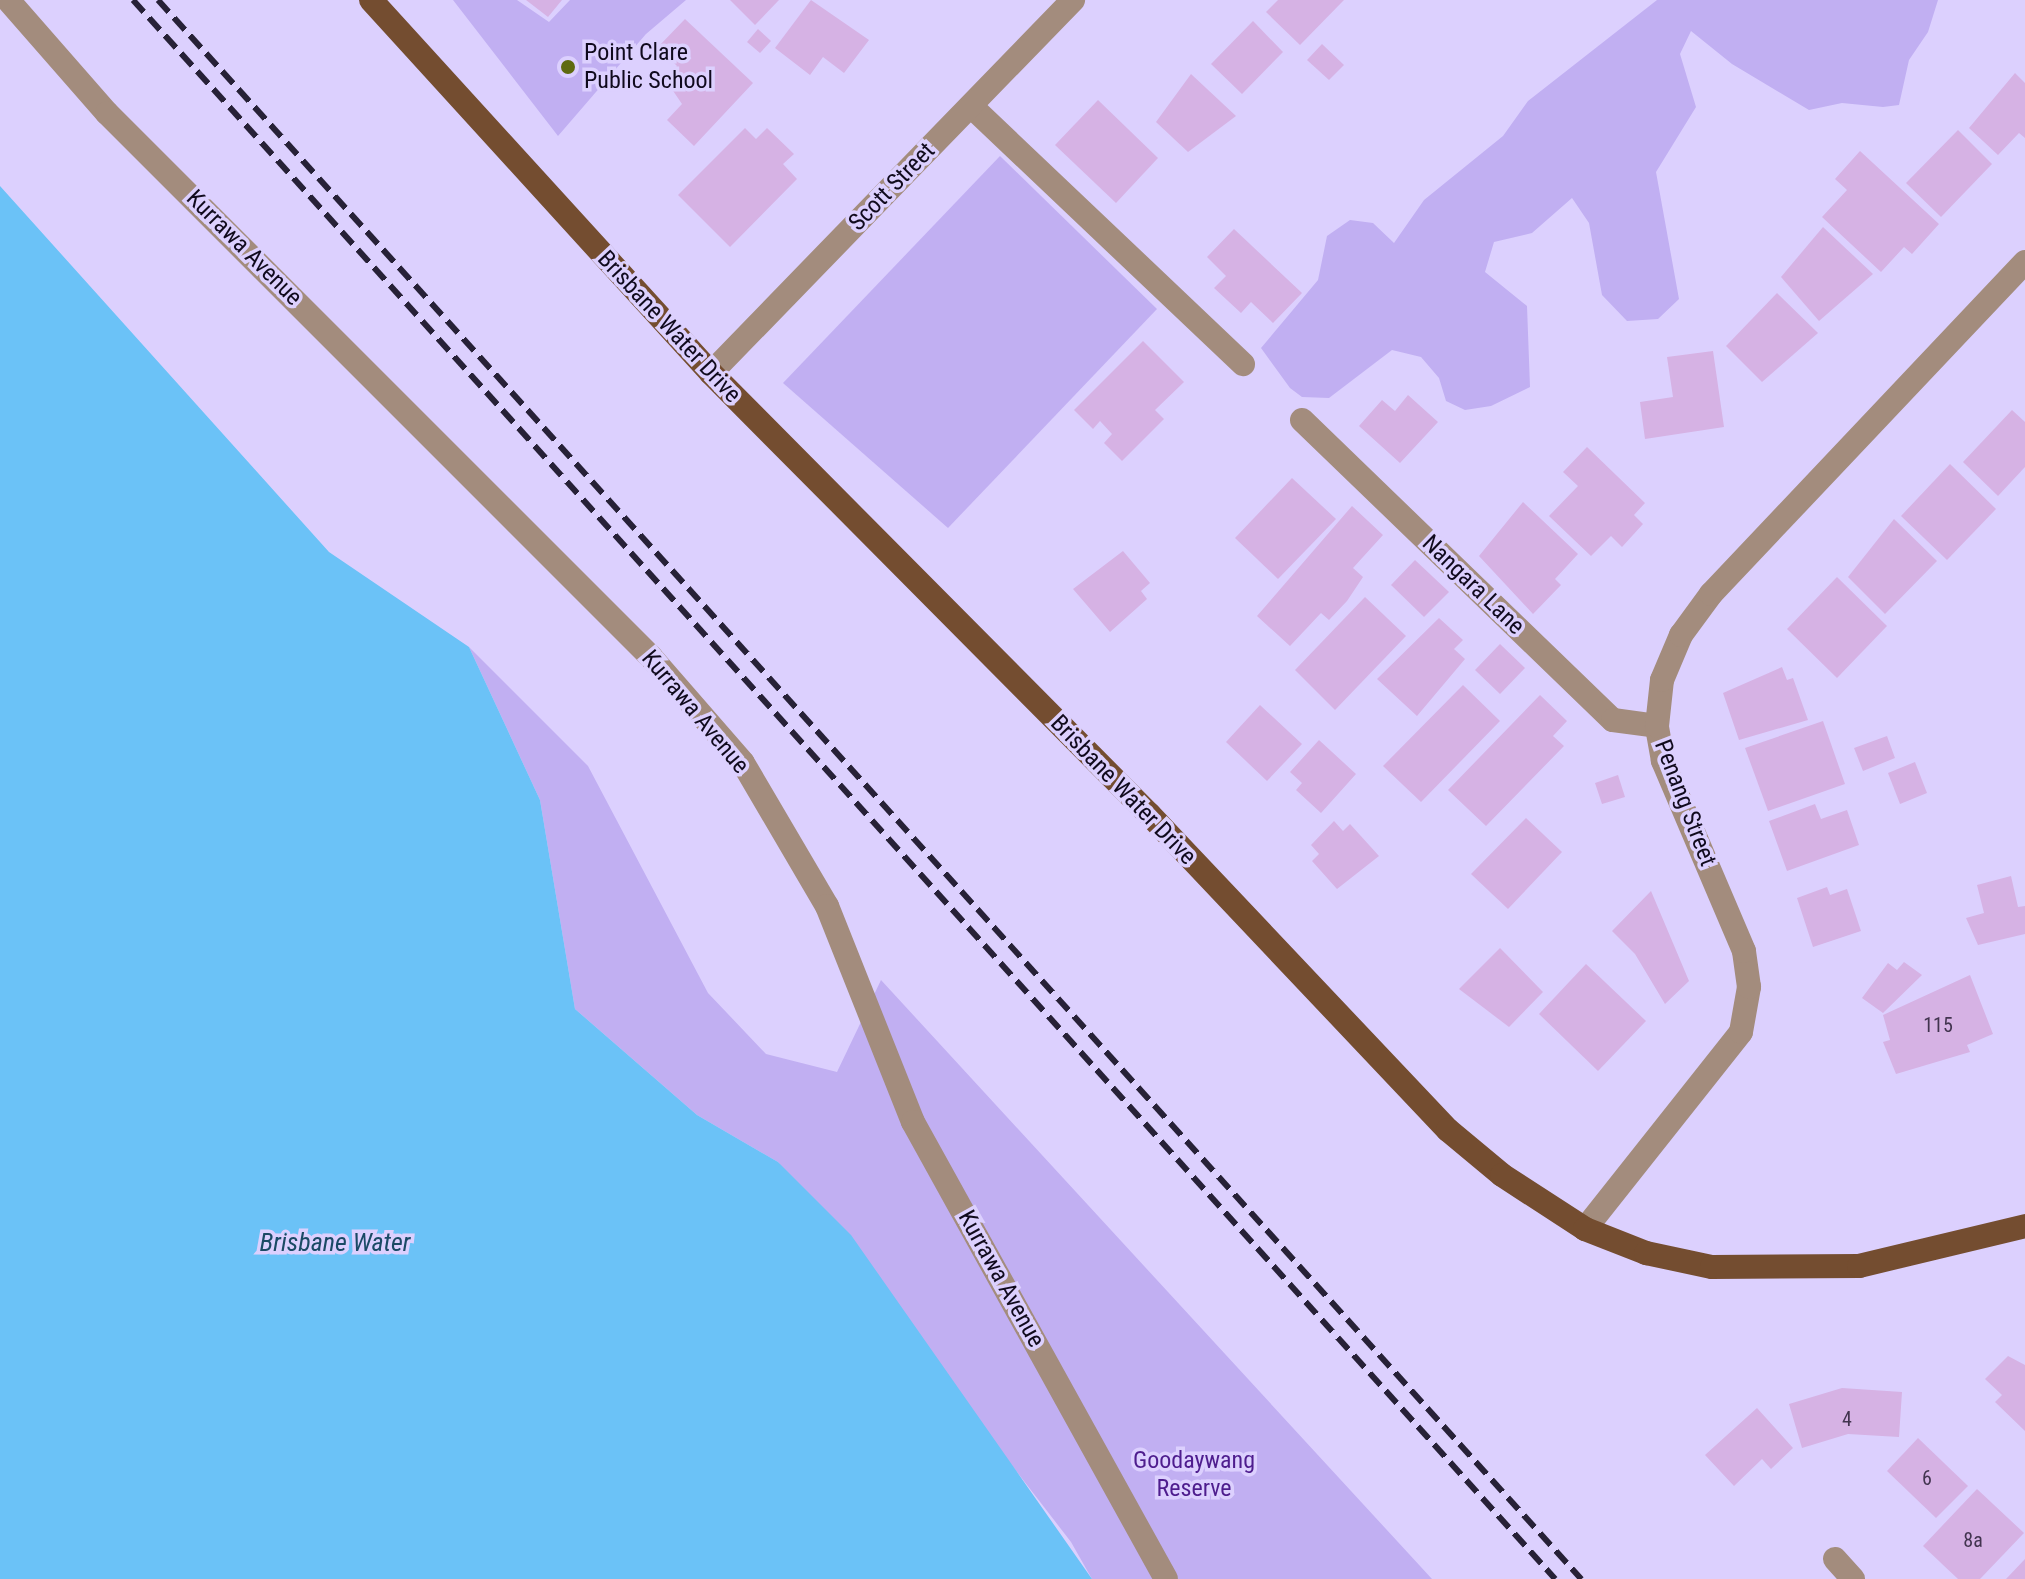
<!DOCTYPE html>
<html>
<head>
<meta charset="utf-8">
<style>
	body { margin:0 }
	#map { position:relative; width:2025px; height:1579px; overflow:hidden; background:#dcd0fe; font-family:"Roboto Condensed",sans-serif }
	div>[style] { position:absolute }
	.green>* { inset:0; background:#c1aff2 }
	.water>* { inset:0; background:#6bc2f7 }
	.building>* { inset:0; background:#d6b2e4 }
	.minor>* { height:24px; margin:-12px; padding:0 12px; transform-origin:12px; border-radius:12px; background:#a38c7d }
	.major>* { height:24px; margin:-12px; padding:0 12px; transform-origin:12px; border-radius:12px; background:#744d30 }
	.rail>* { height:6px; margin-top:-3px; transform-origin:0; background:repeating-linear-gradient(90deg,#272137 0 16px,transparent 0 24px) }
	.dots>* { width:22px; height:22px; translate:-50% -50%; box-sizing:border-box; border:4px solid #dcd0fe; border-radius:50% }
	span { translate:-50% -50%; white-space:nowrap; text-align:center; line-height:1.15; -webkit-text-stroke:7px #dcd0fe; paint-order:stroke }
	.number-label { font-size:20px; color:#42344f }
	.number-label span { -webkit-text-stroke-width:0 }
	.poi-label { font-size:24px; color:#100a1d }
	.left { translate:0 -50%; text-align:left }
	.street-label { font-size:24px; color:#100a1d }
	.park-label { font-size:24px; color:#4e1d8e }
	.water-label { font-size:26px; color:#1a4a65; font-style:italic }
</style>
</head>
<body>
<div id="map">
	<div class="green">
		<div style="clip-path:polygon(453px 0,517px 0,549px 22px,570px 0,686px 0,646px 34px,558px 136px)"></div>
		<div style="clip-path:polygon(1657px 0,1938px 0,1928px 32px,1909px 60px,1899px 105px,1883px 107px,1842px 103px,1809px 110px,1732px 64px,1691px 31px,1680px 54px,1696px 107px,1656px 172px,1679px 299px,1658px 319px,1627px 321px,1602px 295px,1589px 223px,1572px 198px,1532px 233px,1494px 242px,1485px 272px,1527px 306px,1530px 387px,1491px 406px,1465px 410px,1446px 401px,1439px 378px,1421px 357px,1392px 350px,1329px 398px,1302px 397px,1290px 388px,1261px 348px,1318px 280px,1327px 236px,1350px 220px,1373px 223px,1394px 243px,1424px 200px,1503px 136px,1528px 101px)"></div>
		<div style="clip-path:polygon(1000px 156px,1157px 309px,948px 528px,783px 383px)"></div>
		<div style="clip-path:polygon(469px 647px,588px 766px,708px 993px,766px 1054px,837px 1072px,881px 980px,1432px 1579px,1092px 1579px,1071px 1542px,778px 1162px,697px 1115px,575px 1009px,540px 800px)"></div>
	</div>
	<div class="water">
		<div style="clip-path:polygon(0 186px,329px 552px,469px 647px,540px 800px,575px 1009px,697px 1115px,778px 1162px,851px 1235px,1092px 1579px,0 1579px)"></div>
	</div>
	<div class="building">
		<div style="clip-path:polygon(526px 0,562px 0,548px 17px)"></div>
		<div style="clip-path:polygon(730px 0,779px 0,755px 25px)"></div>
		<div style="clip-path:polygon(811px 0,869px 40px,844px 73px,823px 57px,810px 75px,775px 48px)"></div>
		<div style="clip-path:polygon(1278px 0,1344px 0,1300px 45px,1266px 12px)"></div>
		<div style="clip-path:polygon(685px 19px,753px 83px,694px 146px,667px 120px,682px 104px,665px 79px,677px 66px,658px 47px)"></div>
		<div style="clip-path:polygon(1253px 21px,1283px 52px,1242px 94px,1211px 64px)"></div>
		<div style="clip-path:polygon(758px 29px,771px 41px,760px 53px,747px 42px)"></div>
		<div style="clip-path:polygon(1322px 44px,1344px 65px,1329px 80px,1307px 60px)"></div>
		<div style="clip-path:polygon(2015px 73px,2025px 83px,2025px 138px,2019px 133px,1998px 155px,1969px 128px)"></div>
		<div style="clip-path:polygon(1191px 74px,1236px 116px,1188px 152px,1156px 122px)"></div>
		<div style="clip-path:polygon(1098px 100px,1158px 158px,1116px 203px,1055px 145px)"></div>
		<div style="clip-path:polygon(745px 128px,756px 139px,767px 128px,794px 154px,783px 164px,797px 179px,730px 247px,678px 195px)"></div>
		<div style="clip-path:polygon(1958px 130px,1992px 164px,1941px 217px,1906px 183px)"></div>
		<div style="clip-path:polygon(1860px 151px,1939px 224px,1912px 254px,1904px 247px,1881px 272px,1822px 217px,1847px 190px,1835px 179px)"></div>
		<div style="clip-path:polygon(1823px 227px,1873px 274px,1819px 321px,1781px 277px)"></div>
		<div style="clip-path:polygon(1234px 229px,1302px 293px,1273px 323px,1251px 302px,1241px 313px,1214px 288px,1226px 276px,1207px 257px)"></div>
		<div style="clip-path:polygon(1777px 293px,1818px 333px,1762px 382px,1726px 346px)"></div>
		<div style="clip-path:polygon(1143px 341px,1184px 382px,1155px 410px,1164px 419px,1122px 461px,1104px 443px,1112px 434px,1100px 421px,1093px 429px,1074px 410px)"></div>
		<div style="clip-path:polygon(1713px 351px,1724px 427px,1645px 439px,1640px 402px,1673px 397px,1667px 357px)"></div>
		<div style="clip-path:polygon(1408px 395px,1438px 422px,1400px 463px,1359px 426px,1382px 400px,1395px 411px)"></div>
		<div style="clip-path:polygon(2012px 410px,2025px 422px,2025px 467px,1998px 496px,1963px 462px)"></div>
		<div style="clip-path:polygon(1587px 447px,1645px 503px,1634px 515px,1643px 524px,1622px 547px,1611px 536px,1591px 556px,1549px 516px,1578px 486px,1563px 472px)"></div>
		<div style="clip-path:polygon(1950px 464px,1996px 509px,1947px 560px,1901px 516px)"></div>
		<div style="clip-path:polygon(1292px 478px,1336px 519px,1278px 579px,1235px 538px)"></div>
		<div style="clip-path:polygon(1523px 502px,1578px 554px,1555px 579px,1561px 585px,1533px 614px,1479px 556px)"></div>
		<div style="clip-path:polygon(1352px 506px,1383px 535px,1353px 568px,1363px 577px,1347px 601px,1329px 620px,1321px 613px,1290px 646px,1257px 616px)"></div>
		<div style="clip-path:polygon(1894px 519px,1937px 561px,1885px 614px,1848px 577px)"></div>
		<div style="clip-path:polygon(1123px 551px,1150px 583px,1141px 591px,1147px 599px,1110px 632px,1073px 589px)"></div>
		<div style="clip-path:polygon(1415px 560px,1449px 592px,1424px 617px,1391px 585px)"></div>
		<div style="clip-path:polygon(1837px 577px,1887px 626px,1837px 678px,1787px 629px)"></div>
		<div style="clip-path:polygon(1365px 597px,1406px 636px,1335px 710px,1295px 670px)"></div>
		<div style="clip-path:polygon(1439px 618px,1463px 640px,1454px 649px,1465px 659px,1417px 716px,1377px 679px)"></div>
		<div style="clip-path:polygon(1500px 644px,1525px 668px,1500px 694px,1475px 670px)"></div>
		<div style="clip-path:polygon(1782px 667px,1787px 680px,1793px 678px,1808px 720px,1739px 740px,1723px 693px)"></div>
		<div style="clip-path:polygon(1463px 685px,1500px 721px,1421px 802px,1383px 766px)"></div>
		<div style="clip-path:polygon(1540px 695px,1567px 721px,1553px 736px,1564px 746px,1486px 826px,1448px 790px)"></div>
		<div style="clip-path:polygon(1260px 705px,1302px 744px,1267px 781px,1226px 742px)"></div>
		<div style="clip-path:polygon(1823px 721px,1845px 784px,1768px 811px,1745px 748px)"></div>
		<div style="clip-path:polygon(1887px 736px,1895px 758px,1863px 771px,1854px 748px)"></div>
		<div style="clip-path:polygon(1319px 740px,1356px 774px,1321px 813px,1296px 790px,1302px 783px,1290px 772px)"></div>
		<div style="clip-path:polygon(1915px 762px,1927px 793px,1900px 804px,1888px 773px)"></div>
		<div style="clip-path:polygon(1618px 775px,1625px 797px,1602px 804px,1595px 783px)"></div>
		<div style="clip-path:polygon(1815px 804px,1821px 819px,1847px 810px,1859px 845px,1787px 871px,1769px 821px)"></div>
		<div style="clip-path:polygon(1526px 818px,1562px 852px,1508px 909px,1471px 874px)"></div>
		<div style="clip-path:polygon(1334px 821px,1343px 831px,1350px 824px,1379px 856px,1337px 889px,1312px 861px,1319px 854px,1311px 845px)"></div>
		<div style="clip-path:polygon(2011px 876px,2018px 907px,2025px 906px,2025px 934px,1978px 945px,1966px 918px,1984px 913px,1977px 885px)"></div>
		<div style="clip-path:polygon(1827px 887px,1830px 895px,1847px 889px,1861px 931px,1813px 947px,1797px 898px)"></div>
		<div style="clip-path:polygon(1651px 891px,1689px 981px,1665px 1004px,1635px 954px,1612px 931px)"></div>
		<div style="clip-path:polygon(1500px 948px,1543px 992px,1509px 1027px,1459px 989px)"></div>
		<div style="clip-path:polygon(1904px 962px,1922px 975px,1883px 1013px,1862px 998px,1888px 963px,1897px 970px)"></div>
		<div style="clip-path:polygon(1586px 964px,1646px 1021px,1598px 1071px,1539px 1014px)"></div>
		<div style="clip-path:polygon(1970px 975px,1993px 1034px,1967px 1045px,1970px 1052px,1896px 1074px,1883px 1042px,1890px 1040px,1883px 1015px)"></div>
		<div style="clip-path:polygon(2008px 1356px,2025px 1365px,2025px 1431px,1995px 1402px,2002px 1395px,1985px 1379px)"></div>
		<div style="clip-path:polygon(1842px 1388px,1902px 1392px,1899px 1437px,1848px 1434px,1802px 1448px,1789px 1404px)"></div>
		<div style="clip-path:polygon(1757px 1408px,1793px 1448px,1771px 1469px,1762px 1459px,1734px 1486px,1705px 1455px)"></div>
		<div style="clip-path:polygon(1918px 1438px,1968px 1486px,1936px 1518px,1887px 1471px)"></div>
		<div style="clip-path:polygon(1977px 1489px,2024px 1533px,1980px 1579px,1958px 1579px,1923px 1546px)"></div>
		<div style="clip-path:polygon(2025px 1559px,2025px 1579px,2006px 1579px)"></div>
	</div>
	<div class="minor">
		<div style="left:8px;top:0;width:150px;rotate:48.8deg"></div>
		<div style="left:107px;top:113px;width:769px;rotate:45deg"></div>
		<div style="left:651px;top:657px;width:140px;rotate:49deg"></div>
		<div style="left:743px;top:763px;width:166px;rotate:59.6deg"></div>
		<div style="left:827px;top:906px;width:232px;rotate:68.3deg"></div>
		<div style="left:913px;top:1122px;width:522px;rotate:61.03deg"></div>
		<div style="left:971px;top:106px;width:375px;rotate:43.5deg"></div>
		<div style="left:711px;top:373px;width:520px;rotate:-45.86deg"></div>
		<div style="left:1302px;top:420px;width:432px;rotate:44deg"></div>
		<div style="left:1613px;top:720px;width:44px;rotate:7.8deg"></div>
		<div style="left:1585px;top:1229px;width:251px;rotate:-51.6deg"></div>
		<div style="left:1741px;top:1032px;width:46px;rotate:-79.9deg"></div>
		<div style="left:1749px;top:987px;width:36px;rotate:-98deg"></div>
		<div style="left:1744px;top:951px;width:207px;rotate:-113.1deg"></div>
		<div style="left:1663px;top:761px;width:36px;rotate:-100deg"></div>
		<div style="left:1657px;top:726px;width:46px;rotate:-83.8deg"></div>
		<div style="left:1662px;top:680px;width:49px;rotate:-67.1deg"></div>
		<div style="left:1681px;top:635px;width:51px;rotate:-53.8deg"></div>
		<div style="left:1711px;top:594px;width:457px;rotate:-46.6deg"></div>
		<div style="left:1835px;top:1559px;width:27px;rotate:48deg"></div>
	</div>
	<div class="major">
		<div style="left:371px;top:0;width:505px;rotate:47.65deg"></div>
		<div style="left:711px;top:373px;width:622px;rotate:45.2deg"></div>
		<div style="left:1149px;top:814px;width:435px;rotate:46.6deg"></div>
		<div style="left:1448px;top:1130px;width:70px;rotate:39.8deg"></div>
		<div style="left:1502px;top:1175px;width:99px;rotate:33deg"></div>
		<div style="left:1585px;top:1229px;width:66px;rotate:21.5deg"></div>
		<div style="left:1646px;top:1253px;width:67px;rotate:12deg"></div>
		<div style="left:1712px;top:1267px;width:147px;rotate:-0.4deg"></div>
		<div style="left:1859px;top:1266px;width:171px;rotate:-13.5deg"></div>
	</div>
	<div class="rail">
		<div style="left:133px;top:0;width:2125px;rotate:47.99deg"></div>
		<div style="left:158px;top:0;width:2126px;rotate:47.97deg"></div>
	</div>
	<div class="dots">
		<div style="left:568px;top:67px;background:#5f6a10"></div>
	</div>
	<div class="number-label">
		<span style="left:1938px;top:1025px">115</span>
		<span style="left:1847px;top:1419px">4</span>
		<span style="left:1927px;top:1478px">6</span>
		<span style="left:1973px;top:1540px">8a</span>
	</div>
	<div class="poi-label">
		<span class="left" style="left:584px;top:67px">Point Clare<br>Public School</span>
	</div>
	<div class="street-label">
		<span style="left:892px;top:187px;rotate:-46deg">Scott Street</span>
		<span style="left:244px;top:248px;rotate:45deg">Kurrawa Avenue</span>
		<span style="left:669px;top:327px;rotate:47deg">Brisbane Water Drive</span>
		<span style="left:1473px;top:585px;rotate:44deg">Nangara Lane</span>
		<span style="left:695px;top:712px;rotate:50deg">Kurrawa Avenue</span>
		<span style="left:1123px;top:790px;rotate:46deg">Brisbane Water Drive</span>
		<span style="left:1685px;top:803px;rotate:69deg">Penang Street</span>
		<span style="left:1001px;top:1279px;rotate:61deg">Kurrawa Avenue</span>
	</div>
	<div class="park-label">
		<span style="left:1194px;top:1475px">Goodaywang<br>Reserve</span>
	</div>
	<div class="water-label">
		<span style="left:335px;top:1243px">Brisbane Water</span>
	</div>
</div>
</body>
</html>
